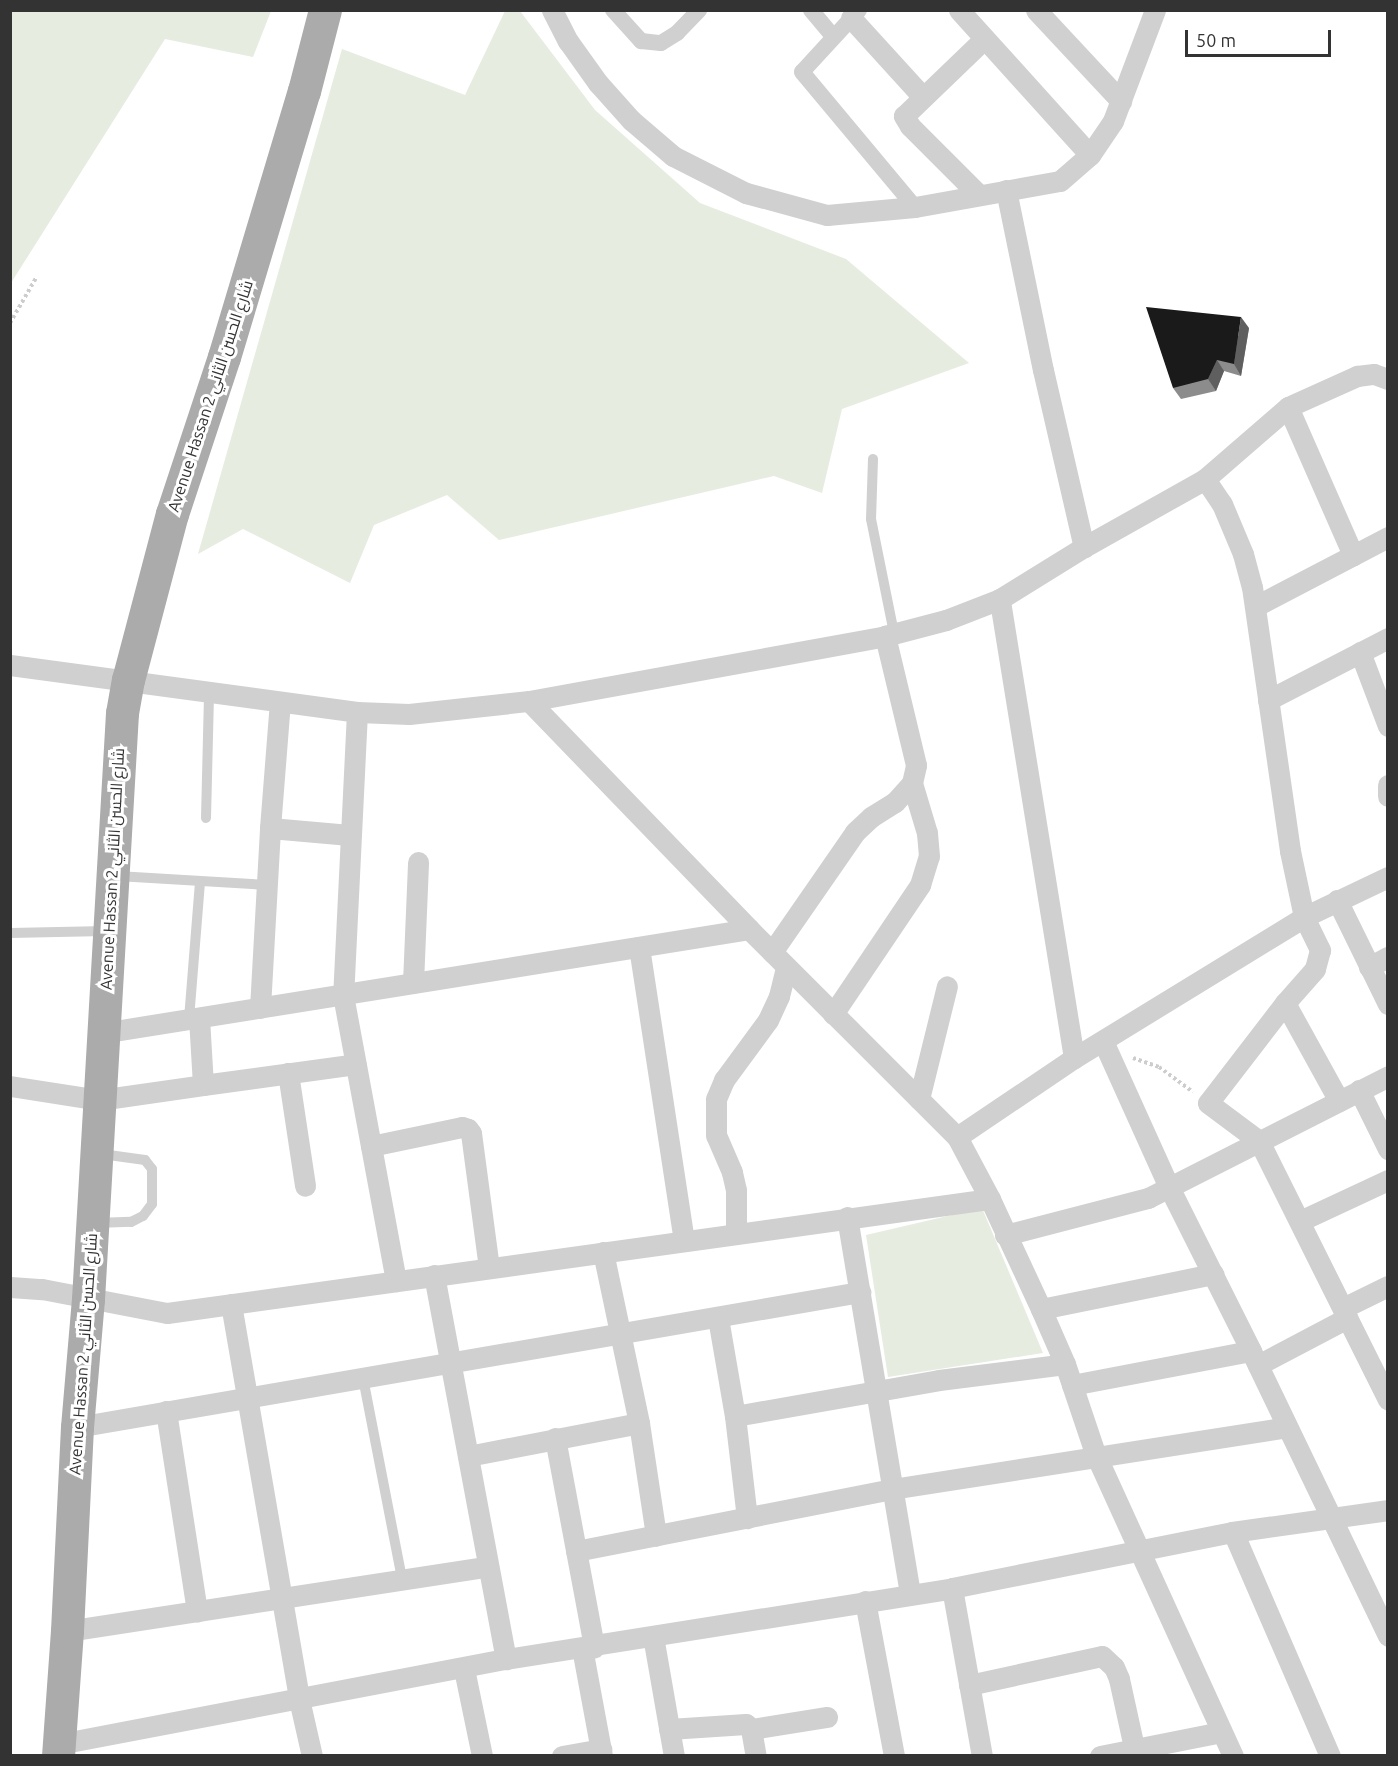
<!DOCTYPE html>
<html>
<head>
<meta charset="utf-8">
<style>
	body { margin:0 }
	#map { position:relative; width:1398px; height:1766px; overflow:hidden; background:#fff; font-family:Ubuntu,Cairo,sans-serif }
	div>[style] { position:absolute }
	.green>* { inset:0; background:#e6ecdf }
	.path>* { height:4px; margin-top:-2px; transform-origin:0; background:repeating-linear-gradient(90deg,#cdcdcd 0 3px,transparent 0 6px) }
	.service>* { height:10px; margin:-5px; padding:0 5px; transform-origin:5px; border-radius:5px; background:#d0d0d0 }
	.pedestrian>* { height:16px; margin:-8px; padding:0 8px; transform-origin:8px; border-radius:8px; background:#d0d0d0 }
	.minor>* { height:21px; margin:-10.5px; padding:0 10.5px; transform-origin:10.5px; border-radius:10.5px; background:#d0d0d0 }
	.primary>* { height:33px; margin:-16.5px; padding:0 16.5px; transform-origin:16.5px; border-radius:16.5px; background:#ababab }
	.wall>* { inset:0; background:#8c8c8c }
	.shaded-wall>* { inset:0; background:#5f5f5f }
	.building>* { inset:0; background:#1a1a1a }
	span { translate:-50% -50%; white-space:nowrap; text-align:center; line-height:1.15; -webkit-text-stroke:6px #fff; paint-order:stroke }
	.street-label { font-size:16px; color:#333 }
	.frame { position:absolute; inset:0; border:12px solid #333; pointer-events:none }
	.scale { position:absolute; left:1185px; top:30px; width:146px; height:27px; box-sizing:border-box; border:3px solid #333; border-top:0; padding-left:8px; font-size:18px; line-height:21px; white-space:nowrap; color:#333; -webkit-text-stroke:4px #fff; paint-order:stroke }
</style>
</head>
<body>
<div id="map">
	<div class="green">
		<div style="clip-path:polygon(11px 10px,271px 11px,253px 57px,165px 39px,11px 283px)"></div>
		<div style="clip-path:polygon(505px 11px,520px 11px,595px 110px,700px 203px,846px 259px,969px 363px,842px 409px,822px 493px,774px 476px,499px 540px,447px 495px,374px 525px,350px 583px,243px 529px,198px 554px,342px 49px,465px 95px)"></div>
		<div style="clip-path:polygon(982px 1208px,1043px 1353px,888px 1377px,866px 1235px)"></div>
	</div>
	<div class="path">
		<div style="left:10px;top:323px;width:52px;rotate:-60deg"></div>
		<div style="left:1133px;top:1058px;width:28px;rotate:19deg"></div>
		<div style="left:1159px;top:1067px;width:42px;rotate:36.3deg"></div>
	</div>
	<div class="service">
		<div style="left:873px;top:459px;width:60px;rotate:91.9deg"></div>
		<div style="left:871px;top:519px;width:116px;rotate:78.6deg"></div>
		<div style="left:206px;top:818px;width:126px;rotate:-88.6deg"></div>
		<div style="left:117px;top:876px;width:150px;rotate:3.4deg"></div>
		<div style="left:10px;top:933px;width:96px;rotate:-1.2deg"></div>
		<div style="left:189px;top:1019px;width:138px;rotate:-85.4deg"></div>
		<div style="left:95px;top:1223px;width:36px;rotate:-2deg"></div>
		<div style="left:131px;top:1222px;width:13px;rotate:-27deg"></div>
		<div style="left:143px;top:1216px;width:15px;rotate:-53deg"></div>
		<div style="left:152px;top:1204px;width:35px;rotate:-90deg"></div>
		<div style="left:152px;top:1169px;width:11px;rotate:-128deg"></div>
		<div style="left:145px;top:1160px;width:44px;rotate:-172.2deg"></div>
		<div style="left:363px;top:1378px;width:205px;rotate:79deg"></div>
	</div>
	<div class="pedestrian">
		<div style="left:613px;top:10px;width:42px;rotate:47.9deg"></div>
		<div style="left:641px;top:41px;width:20px;rotate:6deg"></div>
		<div style="left:661px;top:43px;width:19px;rotate:-32deg"></div>
		<div style="left:677px;top:33px;width:32px;rotate:-46deg"></div>
		<div style="left:811px;top:10px;width:34px;rotate:50deg"></div>
		<div style="left:859px;top:10px;width:84px;rotate:132.6deg"></div>
		<div style="left:802px;top:72px;width:176px;rotate:50.1deg"></div>
	</div>
	<div class="minor">
		<div style="left:552px;top:10px;width:35px;rotate:63deg"></div>
		<div style="left:568px;top:41px;width:52px;rotate:54.5deg"></div>
		<div style="left:598px;top:83px;width:50px;rotate:48.3deg"></div>
		<div style="left:631px;top:120px;width:55px;rotate:40.6deg"></div>
		<div style="left:673px;top:156px;width:82px;rotate:26.9deg"></div>
		<div style="left:746px;top:193px;width:84px;rotate:15.2deg"></div>
		<div style="left:827px;top:215px;width:88px;rotate:-5.2deg"></div>
		<div style="left:915px;top:207px;width:147px;rotate:-10.2deg"></div>
		<div style="left:1060px;top:181px;width:40px;rotate:-41deg"></div>
		<div style="left:1090px;top:155px;width:41px;rotate:-55.9deg"></div>
		<div style="left:1113px;top:121px;width:119px;rotate:-69.3deg"></div>
		<div style="left:959px;top:10px;width:195px;rotate:47.9deg"></div>
		<div style="left:1036px;top:10px;width:125px;rotate:47deg"></div>
		<div style="left:851px;top:18px;width:105px;rotate:47.7deg"></div>
		<div style="left:1006px;top:190px;width:184px;rotate:78.4deg"></div>
		<div style="left:1043px;top:370px;width:182px;rotate:77deg"></div>
		<div style="left:978px;top:194px;width:96px;rotate:-135deg"></div>
		<div style="left:910px;top:126px;width:12px;rotate:-121deg"></div>
		<div style="left:904px;top:116px;width:111px;rotate:-43.9deg"></div>
		<div style="left:1288px;top:407px;width:162px;rotate:66.3deg"></div>
		<div style="left:1205px;top:479px;width:30px;rotate:56deg"></div>
		<div style="left:1222px;top:504px;width:54px;rotate:67.2deg"></div>
		<div style="left:1243px;top:554px;width:34px;rotate:75deg"></div>
		<div style="left:1252px;top:587px;width:267px;rotate:81.8deg"></div>
		<div style="left:1290px;top:851px;width:67px;rotate:78deg"></div>
		<div style="left:1304px;top:917px;width:37px;rotate:64deg"></div>
		<div style="left:1320px;top:950px;width:20px;rotate:105deg"></div>
		<div style="left:1315px;top:969px;width:45px;rotate:131.4deg"></div>
		<div style="left:1285px;top:1003px;width:112px;rotate:61.1deg"></div>
		<div style="left:1256px;top:606px;width:149px;rotate:-27.6deg"></div>
		<div style="left:1360px;top:652px;width:79px;rotate:69.3deg"></div>
		<div style="left:10px;top:665px;width:350px;rotate:7.7deg"></div>
		<div style="left:357px;top:712px;width:52px;rotate:2.2deg"></div>
		<div style="left:409px;top:714px;width:121px;rotate:-6.2deg"></div>
		<div style="left:529px;top:701px;width:362px;rotate:-10.3deg"></div>
		<div style="left:885px;top:636px;width:63px;rotate:-14.7deg"></div>
		<div style="left:946px;top:620px;width:58px;rotate:-21.3deg"></div>
		<div style="left:1268px;top:700px;width:135px;rotate:-27.3deg"></div>
		<div style="left:529px;top:701px;width:317px;rotate:46deg"></div>
		<div style="left:749px;top:929px;width:294px;rotate:45deg"></div>
		<div style="left:357px;top:712px;width:283px;rotate:92.8deg"></div>
		<div style="left:343px;top:995px;width:291px;rotate:79.5deg"></div>
		<div style="left:1388px;top:785px;width:11px;rotate:90deg"></div>
		<div style="left:270px;top:828px;width:80px;rotate:5deg"></div>
		<div style="left:1337px;top:900px;width:116px;rotate:63.9deg"></div>
		<div style="left:639px;top:947px;width:296px;rotate:81.3deg"></div>
		<div style="left:772px;top:952px;width:146px;rotate:-55.3deg"></div>
		<div style="left:855px;top:832px;width:22px;rotate:-43deg"></div>
		<div style="left:871px;top:817px;width:28px;rotate:-32deg"></div>
		<div style="left:895px;top:802px;width:25px;rotate:-48deg"></div>
		<div style="left:912px;top:783px;width:18px;rotate:-77deg"></div>
		<div style="left:916px;top:765px;width:133px;rotate:-103.5deg"></div>
		<div style="left:1369px;top:967px;width:21px;rotate:-28deg"></div>
		<div style="left:413px;top:983px;width:121px;rotate:-87.6deg"></div>
		<div style="left:1285px;top:1003px;width:126px;rotate:127.6deg"></div>
		<div style="left:1208px;top:1103px;width:64px;rotate:36.7deg"></div>
		<div style="left:1259px;top:1141px;width:289px;rotate:63.5deg"></div>
		<div style="left:260px;top:1008px;width:180px;rotate:-86.8deg"></div>
		<div style="left:270px;top:828px;width:126px;rotate:-85.5deg"></div>
		<div style="left:833px;top:1014px;width:156px;rotate:-56deg"></div>
		<div style="left:920px;top:885px;width:30px;rotate:-73deg"></div>
		<div style="left:929px;top:856px;width:23px;rotate:-95deg"></div>
		<div style="left:927px;top:833px;width:52px;rotate:-106.7deg"></div>
		<div style="left:102px;top:1033px;width:655px;rotate:-9.13deg"></div>
		<div style="left:1103px;top:1041px;width:160px;rotate:65.7deg"></div>
		<div style="left:1169px;top:1187px;width:183px;rotate:63.4deg"></div>
		<div style="left:1251px;top:1351px;width:316px;rotate:64.3deg"></div>
		<div style="left:1074px;top:1058px;width:270px;rotate:-31.5deg"></div>
		<div style="left:1304px;top:917px;width:93px;rotate:-25.5deg"></div>
		<div style="left:288px;top:1073px;width:114px;rotate:81.4deg"></div>
		<div style="left:203px;top:1085px;width:154px;rotate:-7.8deg"></div>
		<div style="left:10px;top:1086px;width:90px;rotate:8.9deg"></div>
		<div style="left:99px;top:1100px;width:105px;rotate:-8.2deg"></div>
		<div style="left:203px;top:1085px;width:67px;rotate:-93.4deg"></div>
		<div style="left:1359px;top:1090px;width:66px;rotate:63.8deg"></div>
		<div style="left:919px;top:1099px;width:116px;rotate:-76.1deg"></div>
		<div style="left:371px;top:1146px;width:93px;rotate:-11.8deg"></div>
		<div style="left:462px;top:1127px;width:6px;rotate:18deg"></div>
		<div style="left:468px;top:1129px;width:5px;rotate:53deg"></div>
		<div style="left:471px;top:1133px;width:136px;rotate:82.4deg"></div>
		<div style="left:847px;top:1217px;width:381px;rotate:80.5deg"></div>
		<div style="left:1300px;top:1221px;width:97px;rotate:-25deg"></div>
		<div style="left:736px;top:1233px;width:43px;rotate:-90deg"></div>
		<div style="left:736px;top:1190px;width:18px;rotate:-103deg"></div>
		<div style="left:732px;top:1172px;width:40px;rotate:-113.4deg"></div>
		<div style="left:716px;top:1135px;width:36px;rotate:-90deg"></div>
		<div style="left:716px;top:1099px;width:21px;rotate:-67deg"></div>
		<div style="left:724px;top:1080px;width:74px;rotate:-53.7deg"></div>
		<div style="left:768px;top:1020px;width:26px;rotate:-65deg"></div>
		<div style="left:779px;top:996px;width:30px;rotate:-76deg"></div>
		<div style="left:1005px;top:1235px;width:148px;rotate:-14.5deg"></div>
		<div style="left:1148px;top:1198px;width:269px;rotate:-26.9deg"></div>
		<div style="left:603px;top:1252px;width:175px;rotate:78.1deg"></div>
		<div style="left:639px;top:1423px;width:114px;rotate:81.4deg"></div>
		<div style="left:434px;top:1275px;width:391px;rotate:79.4deg"></div>
		<div style="left:10px;top:1287px;width:32px;rotate:4deg"></div>
		<div style="left:42px;top:1289px;width:127px;rotate:10.9deg"></div>
		<div style="left:167px;top:1313px;width:831px;rotate:-7.89deg"></div>
		<div style="left:231px;top:1304px;width:401px;rotate:80.2deg"></div>
		<div style="left:299px;top:1699px;width:58px;rotate:77.2deg"></div>
		<div style="left:1343px;top:1308px;width:50px;rotate:-26.1deg"></div>
		<div style="left:1041px;top:1309px;width:176px;rotate:-11.5deg"></div>
		<div style="left:718px;top:1318px;width:99px;rotate:80.2deg"></div>
		<div style="left:735px;top:1416px;width:103px;rotate:83.3deg"></div>
		<div style="left:1258px;top:1365px;width:101px;rotate:-27.8deg"></div>
		<div style="left:1072px;top:1385px;width:182px;rotate:-10.8deg"></div>
		<div style="left:166px;top:1411px;width:203px;rotate:81.2deg"></div>
		<div style="left:735px;top:1416px;width:207px;rotate:-10deg"></div>
		<div style="left:939px;top:1380px;width:127px;rotate:-7.2deg"></div>
		<div style="left:77px;top:1427px;width:795px;rotate:-9.78deg"></div>
		<div style="left:555px;top:1438px;width:213px;rotate:79.4deg"></div>
		<div style="left:468px;top:1456px;width:174px;rotate:-10.9deg"></div>
		<div style="left:1233px;top:1532px;width:244px;rotate:66.6deg"></div>
		<div style="left:576px;top:1551px;width:322px;rotate:-11.1deg"></div>
		<div style="left:892px;top:1489px;width:400px;rotate:-8.9deg"></div>
		<div style="left:952px;top:1588px;width:171px;rotate:79.9deg"></div>
		<div style="left:865px;top:1601px;width:158px;rotate:79.4deg"></div>
		<div style="left:67px;top:1631px;width:425px;rotate:-8.7deg"></div>
		<div style="left:653px;top:1636px;width:122px;rotate:80.1deg"></div>
		<div style="left:582px;top:1648px;width:110px;rotate:79.5deg"></div>
		<div style="left:464px;top:1669px;width:89px;rotate:78.3deg"></div>
		<div style="left:969px;top:1685px;width:136px;rotate:-12.3deg"></div>
		<div style="left:1102px;top:1656px;width:16px;rotate:43deg"></div>
		<div style="left:1114px;top:1667px;width:13px;rotate:67deg"></div>
		<div style="left:1119px;top:1679px;width:79px;rotate:77.6deg"></div>
		<div style="left:669px;top:1729px;width:77px;rotate:-3.7deg"></div>
		<div style="left:746px;top:1724px;width:7px;rotate:45deg"></div>
		<div style="left:751px;top:1729px;width:27px;rotate:80deg"></div>
		<div style="left:751px;top:1729px;width:77px;rotate:-9deg"></div>
		<div style="left:59px;top:1744px;width:455px;rotate:-10.8deg"></div>
		<div style="left:506px;top:1659px;width:452px;rotate:-9deg"></div>
		<div style="left:952px;top:1588px;width:286px;rotate:-11.3deg"></div>
		<div style="left:1232px;top:1532px;width:158px;rotate:-8deg"></div>
		<div style="left:562px;top:1756px;width:40px;rotate:-10deg"></div>
		<div style="left:1100px;top:1756px;width:123px;rotate:-11.2deg"></div>
		<div style="left:1233px;top:1756px;width:330px;rotate:-114.5deg"></div>
		<div style="left:1096px;top:1456px;width:97px;rotate:-108.6deg"></div>
		<div style="left:1065px;top:1364px;width:60px;rotate:-113.6deg"></div>
		<div style="left:1041px;top:1309px;width:121px;rotate:-114.9deg"></div>
		<div style="left:990px;top:1199px;width:70px;rotate:-118deg"></div>
		<div style="left:957px;top:1137px;width:141px;rotate:-34deg"></div>
		<div style="left:1074px;top:1058px;width:465px;rotate:-99.2deg"></div>
		<div style="left:1000px;top:599px;width:99px;rotate:-31.8deg"></div>
		<div style="left:1084px;top:547px;width:139px;rotate:-29.3deg"></div>
		<div style="left:1205px;top:479px;width:110px;rotate:-40.9deg"></div>
		<div style="left:1288px;top:407px;width:76px;rotate:-24.2deg"></div>
		<div style="left:1357px;top:376px;width:17px;rotate:-7deg"></div>
		<div style="left:1374px;top:374px;width:15px;rotate:20deg"></div>
	</div>
	<div class="primary">
		<div style="left:58px;top:1756px;width:125px;rotate:-85.9deg"></div>
		<div style="left:67px;top:1631px;width:204px;rotate:-87.2deg"></div>
		<div style="left:77px;top:1427px;width:128px;rotate:-85.1deg"></div>
		<div style="left:88px;top:1299px;width:587px;rotate:-86.68deg"></div>
		<div style="left:122px;top:713px;width:34px;rotate:-80deg"></div>
		<div style="left:128px;top:680px;width:172px;rotate:-75.2deg"></div>
		<div style="left:172px;top:514px;width:165px;rotate:-71.7deg"></div>
		<div style="left:224px;top:357px;width:278px;rotate:-73.3deg"></div>
		<div style="left:304px;top:91px;width:84px;rotate:-75.5deg"></div>
	</div>
	<div class="wall">
		<div style="clip-path:polygon(1249px 328px,1241px 376px,1224px 371px,1216px 391px,1181px 399px,1173px 388px)"></div>
	</div>
	<div class="shaded-wall">
		<div style="clip-path:polygon(1241px 317px,1249px 328px,1241px 376px,1234px 364px)"></div>
		<div style="clip-path:polygon(1217px 360px,1224px 371px,1216px 391px,1208px 379px)"></div>
	</div>
	<div class="building">
		<div style="clip-path:polygon(1146px 307px,1241px 317px,1234px 364px,1217px 360px,1208px 379px,1173px 388px)"></div>
	</div>
	<div class="street-label">
		<span style="left:210px;top:396px;rotate:-72deg">Avenue Hassan 2 شارع الحسن الثاني</span>
		<span style="left:112px;top:869px;rotate:-87deg">Avenue Hassan 2 شارع الحسن الثاني</span>
		<span style="left:83px;top:1354px;rotate:-86deg">Avenue Hassan 2 شارع الحسن الثاني</span>
	</div>
	<div class="frame"></div>
	<div class="scale">50 m</div>
</div>
</body>
</html>
